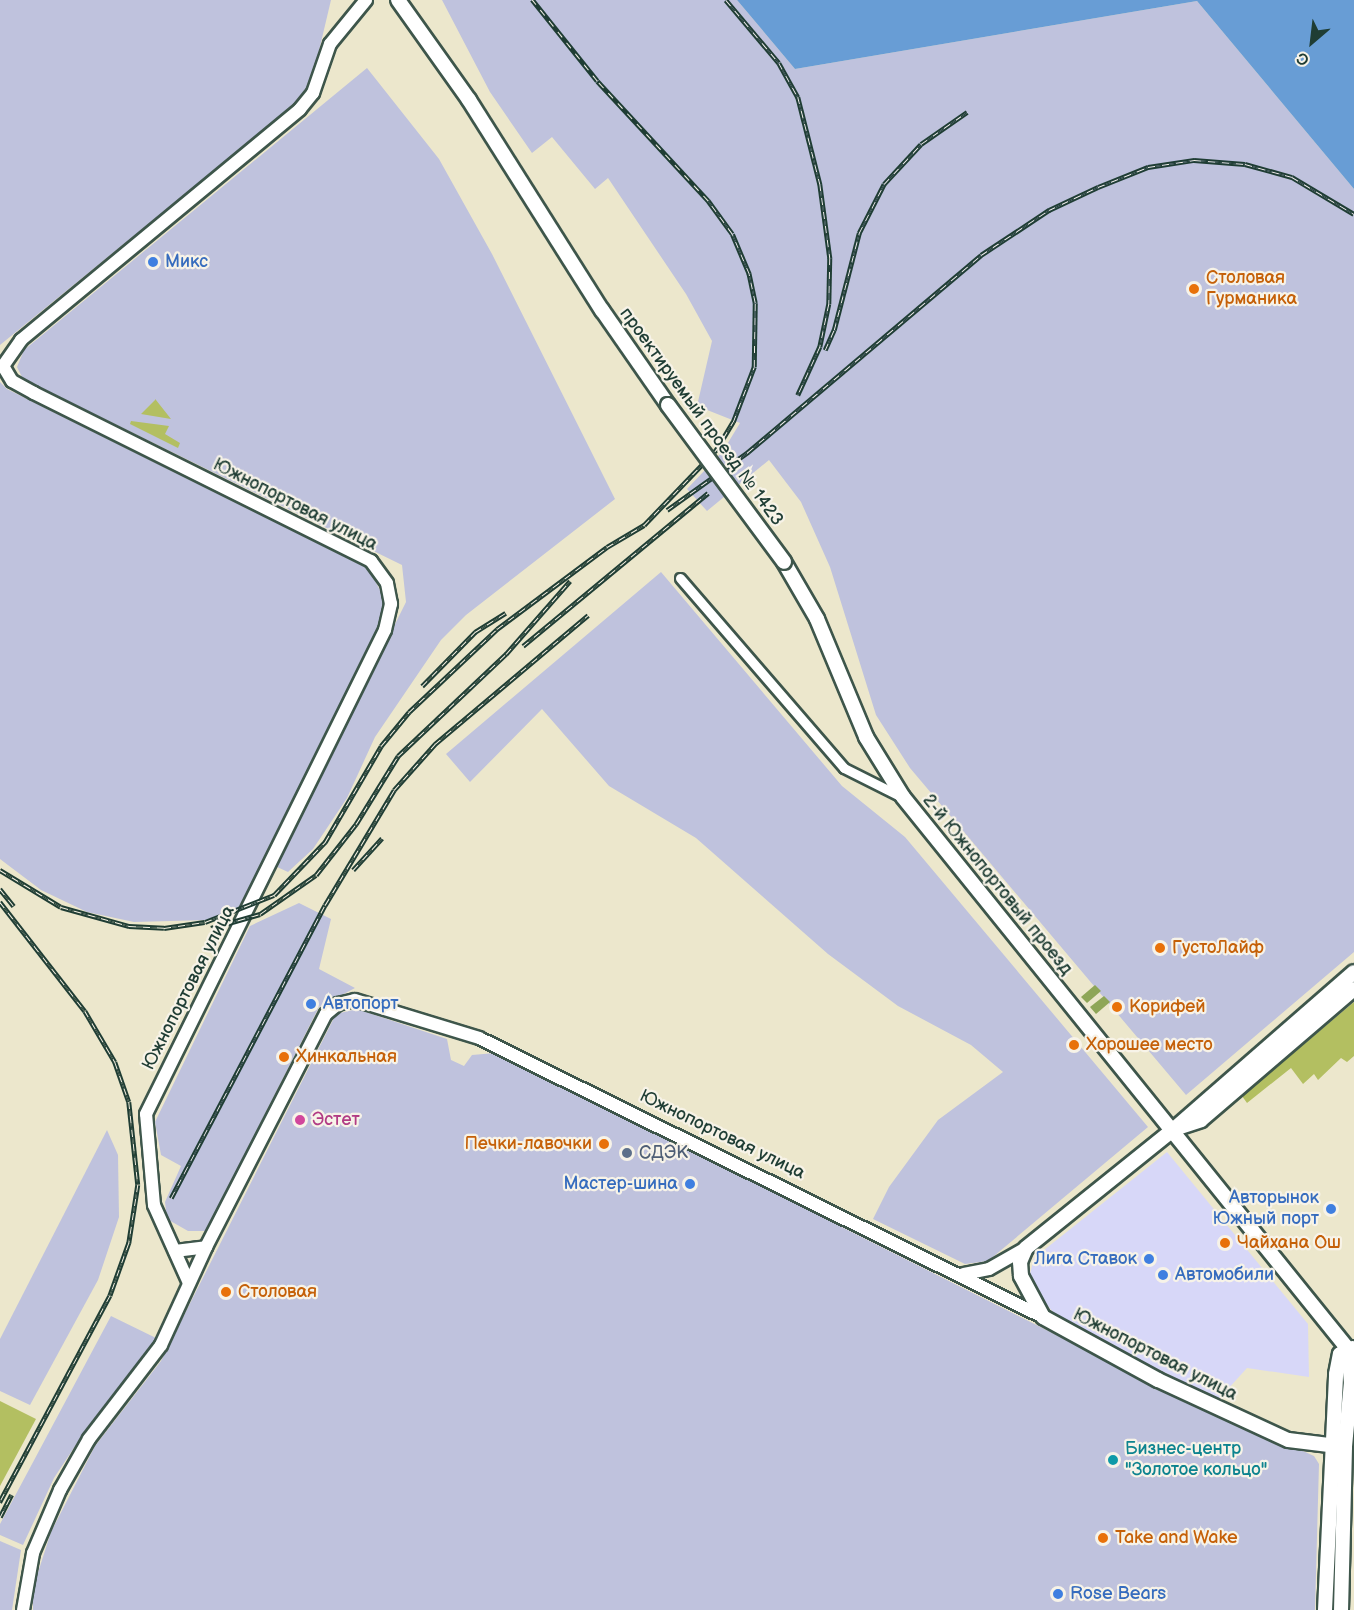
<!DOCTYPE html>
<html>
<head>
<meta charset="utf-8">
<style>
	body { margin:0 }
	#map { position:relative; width:1354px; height:1610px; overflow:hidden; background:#ece7cc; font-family:"Balsamiq Sans",sans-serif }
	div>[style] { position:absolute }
	.built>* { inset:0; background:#d7d7f8 }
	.industrial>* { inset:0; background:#bfc2dd }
	.green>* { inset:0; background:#b3bf61 }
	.forest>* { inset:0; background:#8ea657 }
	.water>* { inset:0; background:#689dd5 }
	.roads { filter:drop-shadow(2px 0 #3e564b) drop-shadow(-2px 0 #3e564b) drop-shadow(0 2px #3e564b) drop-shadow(0 -2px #3e564b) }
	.minor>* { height:9px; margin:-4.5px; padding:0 4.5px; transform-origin:4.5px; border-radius:4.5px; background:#fff }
	.tertiary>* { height:12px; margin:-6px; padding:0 6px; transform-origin:6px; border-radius:6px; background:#fff }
	.secondary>* { height:14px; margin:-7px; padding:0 7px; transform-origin:7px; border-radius:7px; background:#fff }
	.rail>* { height:4.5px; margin-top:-2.25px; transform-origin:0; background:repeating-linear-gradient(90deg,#f7f3e8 0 7px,#1f3d34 0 14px); box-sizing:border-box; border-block:2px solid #1f3d34 }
	.bridges { filter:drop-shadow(2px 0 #3e564b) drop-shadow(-2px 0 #3e564b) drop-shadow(0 2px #3e564b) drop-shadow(0 -2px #3e564b) }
	.secondary-bridge>* { height:14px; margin:-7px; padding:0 7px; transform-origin:7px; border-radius:7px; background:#fff }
	.dots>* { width:16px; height:16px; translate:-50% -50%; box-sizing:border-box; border:3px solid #f7f3e8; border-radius:50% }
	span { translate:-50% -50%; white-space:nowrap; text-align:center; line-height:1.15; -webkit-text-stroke:4.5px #f7f3e8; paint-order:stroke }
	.shop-label { font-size:18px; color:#366cbe }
	.left { translate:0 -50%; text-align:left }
	.right { translate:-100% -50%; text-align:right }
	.food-label { font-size:18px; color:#c56008 }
	.street-label { font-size:18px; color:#1f3d34 }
	.hotel-label { font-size:18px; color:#b23c85 }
	.service-label { font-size:18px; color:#4e5e75 }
	.culture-label { font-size:18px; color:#0d838f }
	.north { position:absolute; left:1282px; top:12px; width:60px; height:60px; -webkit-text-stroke:4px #f7f3e8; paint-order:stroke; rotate:208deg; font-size:16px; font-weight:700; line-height:24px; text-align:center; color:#1f3d34 }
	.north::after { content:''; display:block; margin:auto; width:21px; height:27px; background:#1f3d34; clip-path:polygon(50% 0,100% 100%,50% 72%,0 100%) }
</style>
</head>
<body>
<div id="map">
	<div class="built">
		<div style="clip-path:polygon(1167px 1152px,1308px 1324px,1309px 1377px,1247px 1368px,1218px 1400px,1057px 1317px,1028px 1282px,1034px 1258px)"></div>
	</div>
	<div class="industrial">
		<div style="clip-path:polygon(0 0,331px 0,309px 93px,0 345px)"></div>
		<div style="clip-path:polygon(442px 0,737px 0,795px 69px,1197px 1px,1354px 189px,1354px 952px,1186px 1095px,910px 768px,876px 715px,830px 567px,801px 502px,769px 460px,707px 511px,687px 489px,723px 451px,740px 423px,697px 406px,712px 341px,686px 294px,608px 178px,595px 189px,552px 137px,532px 153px,490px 92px)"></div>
		<div style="clip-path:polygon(367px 68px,439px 159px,492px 254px,615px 499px,466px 615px,441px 640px,375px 737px,347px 798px,313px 849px,288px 872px,275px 866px,406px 602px,402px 565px,23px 379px,17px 367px,24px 350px)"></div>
		<div style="clip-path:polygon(0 382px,7px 389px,369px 569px,384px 598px,380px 626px,244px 908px,208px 920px,134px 922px,87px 912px,41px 890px,0 859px)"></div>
		<div style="clip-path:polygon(661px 572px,842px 786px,905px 837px,1148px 1127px,988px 1261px,965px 1264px,873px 1219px,889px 1187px,938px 1120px,1003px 1072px,971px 1045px,898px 1006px,828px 954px,696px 838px,609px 786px,542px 709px,470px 782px,446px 754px)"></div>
		<div style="clip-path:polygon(299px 903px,331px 919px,319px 969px,355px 988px,319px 1007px,206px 1231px,188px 1231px,167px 1219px,165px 1202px,181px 1166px,161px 1155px,155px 1122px,250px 926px)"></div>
		<div style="clip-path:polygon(357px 1009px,447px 1039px,451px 1060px,464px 1066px,472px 1055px,495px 1053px,1146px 1380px,1314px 1456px,1319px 1464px,1315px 1610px,33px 1610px,33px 1588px,51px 1532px,95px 1446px,161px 1361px,336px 1014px)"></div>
		<div style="clip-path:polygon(107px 1130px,118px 1155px,119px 1217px,98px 1280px,30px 1405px,0 1391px,0 1339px)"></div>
		<div style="clip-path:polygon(111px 1316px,156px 1338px,140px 1366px,89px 1425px,54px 1478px,23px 1545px,0 1535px,0 1524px)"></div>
		<div style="clip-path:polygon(0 1541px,21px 1550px,12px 1610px,0 1610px)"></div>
	</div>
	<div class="green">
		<div style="clip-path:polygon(156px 399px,156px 400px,171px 419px,141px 414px)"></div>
		<div style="clip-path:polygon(131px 421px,169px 426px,165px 434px,180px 443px,178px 448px,130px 424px)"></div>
		<div style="clip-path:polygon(1354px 1002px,1354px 1056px,1347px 1062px,1341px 1058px,1318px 1080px,1314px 1074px,1303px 1084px,1291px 1068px,1247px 1103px,1242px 1096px)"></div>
		<div style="clip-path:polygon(0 1401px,36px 1419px,0 1486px)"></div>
	</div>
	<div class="forest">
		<div style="clip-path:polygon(1095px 985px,1101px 991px,1087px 1003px,1081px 997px)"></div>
		<div style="clip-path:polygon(1104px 996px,1110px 1002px,1096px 1014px,1090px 1007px)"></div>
	</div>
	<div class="water">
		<div style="clip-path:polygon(737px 0,1354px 0,1354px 189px,1197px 1px,795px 69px)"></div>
	</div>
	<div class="roads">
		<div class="minor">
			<div style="left:680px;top:578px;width:251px;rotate:49.2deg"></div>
			<div style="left:844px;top:768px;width:63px;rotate:26.6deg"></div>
		</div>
		<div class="tertiary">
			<div style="left:175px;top:1251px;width:31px;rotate:-7deg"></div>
			<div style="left:964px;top:1274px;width:25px;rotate:-11deg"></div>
			<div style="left:989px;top:1269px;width:43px;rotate:-29.6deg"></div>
			<div style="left:189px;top:1283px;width:85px;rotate:-114.2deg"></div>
			<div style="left:154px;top:1205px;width:91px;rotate:-95deg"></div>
			<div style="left:146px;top:1114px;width:540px;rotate:-63.72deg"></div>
			<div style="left:385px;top:630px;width:27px;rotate:-77deg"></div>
			<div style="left:391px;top:604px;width:21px;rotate:-101deg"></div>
			<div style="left:387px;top:583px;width:27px;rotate:-126deg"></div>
			<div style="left:371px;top:561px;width:377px;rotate:-153.5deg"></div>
			<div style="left:34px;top:393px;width:25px;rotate:-151deg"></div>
			<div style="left:12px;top:381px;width:17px;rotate:-121deg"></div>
			<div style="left:3px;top:366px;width:32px;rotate:-55deg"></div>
			<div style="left:21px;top:340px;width:362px;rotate:-39.6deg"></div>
			<div style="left:300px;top:109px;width:21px;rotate:-51deg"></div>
			<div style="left:313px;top:93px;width:52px;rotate:-70.9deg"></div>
			<div style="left:330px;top:44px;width:57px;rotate:-50.7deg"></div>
			<div style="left:23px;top:1610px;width:58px;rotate:-80deg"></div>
			<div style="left:33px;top:1553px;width:69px;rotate:-66.8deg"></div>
			<div style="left:60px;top:1490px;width:59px;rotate:-60.4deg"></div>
			<div style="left:89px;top:1439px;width:118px;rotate:-52.5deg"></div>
			<div style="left:161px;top:1345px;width:108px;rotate:-65.3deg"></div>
			<div style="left:206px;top:1247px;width:262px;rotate:-62.8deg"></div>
			<div style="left:326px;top:1014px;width:16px;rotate:-40deg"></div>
			<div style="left:338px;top:1004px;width:17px;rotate:-13deg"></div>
			<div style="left:355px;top:1000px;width:130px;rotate:17deg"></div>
			<div style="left:479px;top:1038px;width:629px;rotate:26.32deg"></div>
		</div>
		<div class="secondary">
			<div style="left:398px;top:0;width:123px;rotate:54.6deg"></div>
			<div style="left:469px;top:100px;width:249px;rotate:57.7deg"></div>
			<div style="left:602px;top:310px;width:116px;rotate:55.2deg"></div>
			<div style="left:784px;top:562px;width:66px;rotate:59.9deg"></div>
			<div style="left:817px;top:619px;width:128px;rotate:67.4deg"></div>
			<div style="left:866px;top:737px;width:70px;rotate:58.3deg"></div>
			<div style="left:903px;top:797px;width:709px;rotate:51.13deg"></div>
			<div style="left:1348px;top:1349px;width:33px;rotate:85deg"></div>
			<div style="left:1351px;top:1382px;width:65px;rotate:95.3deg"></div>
			<div style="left:1345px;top:1447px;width:163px;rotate:91.4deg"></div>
			<div style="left:1177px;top:1128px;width:25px;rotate:-18deg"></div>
			<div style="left:1201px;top:1120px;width:201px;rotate:-40.6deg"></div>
			<div style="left:1345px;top:1447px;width:57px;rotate:-173deg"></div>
			<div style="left:1288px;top:1440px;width:143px;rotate:-155.2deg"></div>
			<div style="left:1158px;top:1380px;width:131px;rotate:-151.3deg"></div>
			<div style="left:1043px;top:1317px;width:47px;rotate:-118.2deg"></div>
			<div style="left:1021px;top:1276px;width:14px;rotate:-94deg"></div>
			<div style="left:1020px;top:1262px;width:15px;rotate:-67deg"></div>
			<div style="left:1026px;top:1248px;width:189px;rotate:-38.8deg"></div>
			<div style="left:1173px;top:1130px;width:240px;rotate:-41.1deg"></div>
			<div style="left:1325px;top:1610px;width:236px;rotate:-87.3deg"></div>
			<div style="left:1336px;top:1374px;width:20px;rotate:-79deg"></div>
			<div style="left:1340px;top:1354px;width:14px;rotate:-25deg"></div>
		</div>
	</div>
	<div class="rail">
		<div style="left:726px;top:0;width:82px;rotate:49.9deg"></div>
		<div style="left:779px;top:63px;width:39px;rotate:61deg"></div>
		<div style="left:798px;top:97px;width:90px;rotate:75.8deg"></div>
		<div style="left:820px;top:184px;width:75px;rotate:82.3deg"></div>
		<div style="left:830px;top:258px;width:46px;rotate:91.2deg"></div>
		<div style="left:829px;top:304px;width:44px;rotate:101.8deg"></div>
		<div style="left:820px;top:347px;width:53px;rotate:114.6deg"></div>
		<div style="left:825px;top:350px;width:22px;rotate:-66deg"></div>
		<div style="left:834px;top:330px;width:100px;rotate:-75.5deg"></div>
		<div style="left:859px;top:233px;width:55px;rotate:-63deg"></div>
		<div style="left:884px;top:184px;width:54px;rotate:-47.2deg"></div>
		<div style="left:921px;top:144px;width:56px;rotate:-34.8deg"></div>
		<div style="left:667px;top:510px;width:100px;rotate:-35.6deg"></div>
		<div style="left:748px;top:452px;width:305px;rotate:-40.2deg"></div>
		<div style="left:981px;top:255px;width:82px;rotate:-33.5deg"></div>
		<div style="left:1049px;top:210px;width:54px;rotate:-25.1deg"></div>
		<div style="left:1098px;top:187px;width:54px;rotate:-21.8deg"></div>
		<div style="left:1148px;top:167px;width:47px;rotate:-8.7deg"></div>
		<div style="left:1194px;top:160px;width:51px;rotate:4.5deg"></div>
		<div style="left:1245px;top:164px;width:49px;rotate:15.5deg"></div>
		<div style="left:1292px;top:177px;width:72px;rotate:30.8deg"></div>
		<div style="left:523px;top:646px;width:240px;rotate:-39.6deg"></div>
		<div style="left:422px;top:686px;width:76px;rotate:-45.5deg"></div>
		<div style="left:475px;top:632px;width:36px;rotate:-32deg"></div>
		<div style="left:0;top:870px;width:71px;rotate:31.2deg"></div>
		<div style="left:61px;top:907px;width:71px;rotate:15.6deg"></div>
		<div style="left:129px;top:926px;width:35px;rotate:3deg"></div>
		<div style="left:164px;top:928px;width:41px;rotate:-8.3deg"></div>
		<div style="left:205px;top:922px;width:74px;rotate:-21.4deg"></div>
		<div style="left:274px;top:895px;width:74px;rotate:-46.1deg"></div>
		<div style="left:325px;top:842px;width:111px;rotate:-59.7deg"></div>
		<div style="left:381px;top:746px;width:44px;rotate:-50.5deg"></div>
		<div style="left:409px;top:712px;width:121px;rotate:-43.3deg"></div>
		<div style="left:497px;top:629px;width:137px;rotate:-36.7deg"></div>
		<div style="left:607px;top:547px;width:43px;rotate:-30.7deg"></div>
		<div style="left:644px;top:525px;width:104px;rotate:-46.2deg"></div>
		<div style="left:716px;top:450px;width:33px;rotate:-59deg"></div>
		<div style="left:733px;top:422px;width:59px;rotate:-69.1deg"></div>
		<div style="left:754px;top:367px;width:64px;rotate:-89.1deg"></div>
		<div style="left:755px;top:303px;width:30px;rotate:-102deg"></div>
		<div style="left:749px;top:274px;width:43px;rotate:-113deg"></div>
		<div style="left:732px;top:234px;width:41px;rotate:-126deg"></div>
		<div style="left:708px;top:201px;width:163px;rotate:-132.8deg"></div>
		<div style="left:597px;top:81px;width:104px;rotate:-128.7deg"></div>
		<div style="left:353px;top:870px;width:43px;rotate:-47.8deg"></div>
		<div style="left:0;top:889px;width:22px;rotate:51deg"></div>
		<div style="left:0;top:902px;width:138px;rotate:52.1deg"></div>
		<div style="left:85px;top:1011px;width:59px;rotate:59.5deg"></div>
		<div style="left:115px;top:1062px;width:42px;rotate:70.7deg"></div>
		<div style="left:129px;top:1102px;width:83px;rotate:83.8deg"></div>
		<div style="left:138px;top:1185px;width:59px;rotate:98.8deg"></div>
		<div style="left:129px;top:1243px;width:56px;rotate:109.7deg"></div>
		<div style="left:110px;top:1296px;width:234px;rotate:118.1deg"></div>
		<div style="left:211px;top:928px;width:51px;rotate:-15.9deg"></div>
		<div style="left:260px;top:914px;width:68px;rotate:-34.9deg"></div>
		<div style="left:316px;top:875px;width:65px;rotate:-51.9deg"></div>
		<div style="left:356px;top:824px;width:80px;rotate:-58.3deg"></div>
		<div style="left:398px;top:756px;width:149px;rotate:-43.4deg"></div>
		<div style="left:506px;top:654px;width:97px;rotate:-48.8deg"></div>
		<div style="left:171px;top:1198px;width:331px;rotate:-62.3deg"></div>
		<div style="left:325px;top:905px;width:134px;rotate:-59deg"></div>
		<div style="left:394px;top:790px;width:62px;rotate:-48.3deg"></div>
		<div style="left:435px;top:744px;width:200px;rotate:-40.1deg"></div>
		<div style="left:0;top:1517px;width:25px;rotate:-63deg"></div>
	</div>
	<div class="bridges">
		<div class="secondary-bridge">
			<div style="left:668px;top:405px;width:195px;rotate:53.5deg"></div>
		</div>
	</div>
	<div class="dots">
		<div style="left:153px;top:262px;background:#3f7fe0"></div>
		<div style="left:1194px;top:289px;background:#e8710a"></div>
		<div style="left:1160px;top:948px;background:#e8710a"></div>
		<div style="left:311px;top:1004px;background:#3f7fe0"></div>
		<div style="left:1117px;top:1007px;background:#e8710a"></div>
		<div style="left:1074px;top:1045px;background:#e8710a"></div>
		<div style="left:284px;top:1057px;background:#e8710a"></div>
		<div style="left:300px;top:1120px;background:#d1479c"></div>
		<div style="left:604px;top:1144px;background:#e8710a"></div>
		<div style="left:627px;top:1153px;background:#5c6f8a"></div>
		<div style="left:690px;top:1184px;background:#3f7fe0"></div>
		<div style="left:1331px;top:1209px;background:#3f7fe0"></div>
		<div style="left:1225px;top:1243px;background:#e8710a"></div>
		<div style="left:1149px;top:1259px;background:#3f7fe0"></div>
		<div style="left:1163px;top:1275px;background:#3f7fe0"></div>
		<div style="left:226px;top:1292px;background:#e8710a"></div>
		<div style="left:1113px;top:1460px;background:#0f9aa8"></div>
		<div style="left:1103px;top:1538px;background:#e8710a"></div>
		<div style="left:1058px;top:1594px;background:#3f7fe0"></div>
	</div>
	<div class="shop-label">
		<span class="left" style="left:165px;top:262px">Микс</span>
		<span class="left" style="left:323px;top:1004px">Автопорт</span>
		<span class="right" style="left:678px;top:1184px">Мастер-шина</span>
		<span class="right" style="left:1319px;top:1209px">Авторынок<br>Южный порт</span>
		<span class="right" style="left:1137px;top:1259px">Лига Ставок</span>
		<span class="left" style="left:1175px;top:1275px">Автомобили</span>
		<span class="left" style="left:1070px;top:1594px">Rose Bears</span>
	</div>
	<div class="food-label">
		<span class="left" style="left:1206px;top:289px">Столовая<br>Гурманика</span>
		<span class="left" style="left:1172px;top:948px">ГустоЛайф</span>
		<span class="left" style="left:1129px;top:1007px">Корифей</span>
		<span class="left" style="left:1086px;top:1045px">Хорошее место</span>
		<span class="left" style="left:296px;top:1057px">Хинкальная</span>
		<span class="right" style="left:592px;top:1144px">Печки-лавочки</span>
		<span class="left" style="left:1237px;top:1243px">Чайхана Ош</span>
		<span class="left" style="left:238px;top:1292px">Столовая</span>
		<span class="left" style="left:1115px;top:1538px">Take and Wake</span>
	</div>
	<div class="street-label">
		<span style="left:701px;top:417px;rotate:54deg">проектируемый проезд № 1423</span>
		<span style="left:295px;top:505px;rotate:27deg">Южнопортовая улица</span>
		<span style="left:997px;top:885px;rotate:51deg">2-й Южнопортовый проезд</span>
		<span style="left:189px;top:988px;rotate:-63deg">Южнопортовая улица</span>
		<span style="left:722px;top:1135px;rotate:26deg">Южнопортовая улица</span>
		<span style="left:1155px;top:1355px;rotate:27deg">Южнопортовая улица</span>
	</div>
	<div class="hotel-label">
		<span class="left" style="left:312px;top:1120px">Эстет</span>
	</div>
	<div class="service-label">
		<span class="left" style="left:639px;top:1153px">СДЭК</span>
	</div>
	<div class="culture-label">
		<span class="left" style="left:1125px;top:1460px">Бизнес-центр<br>"Золотое кольцо"</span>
	</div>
	<div class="north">С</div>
</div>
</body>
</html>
